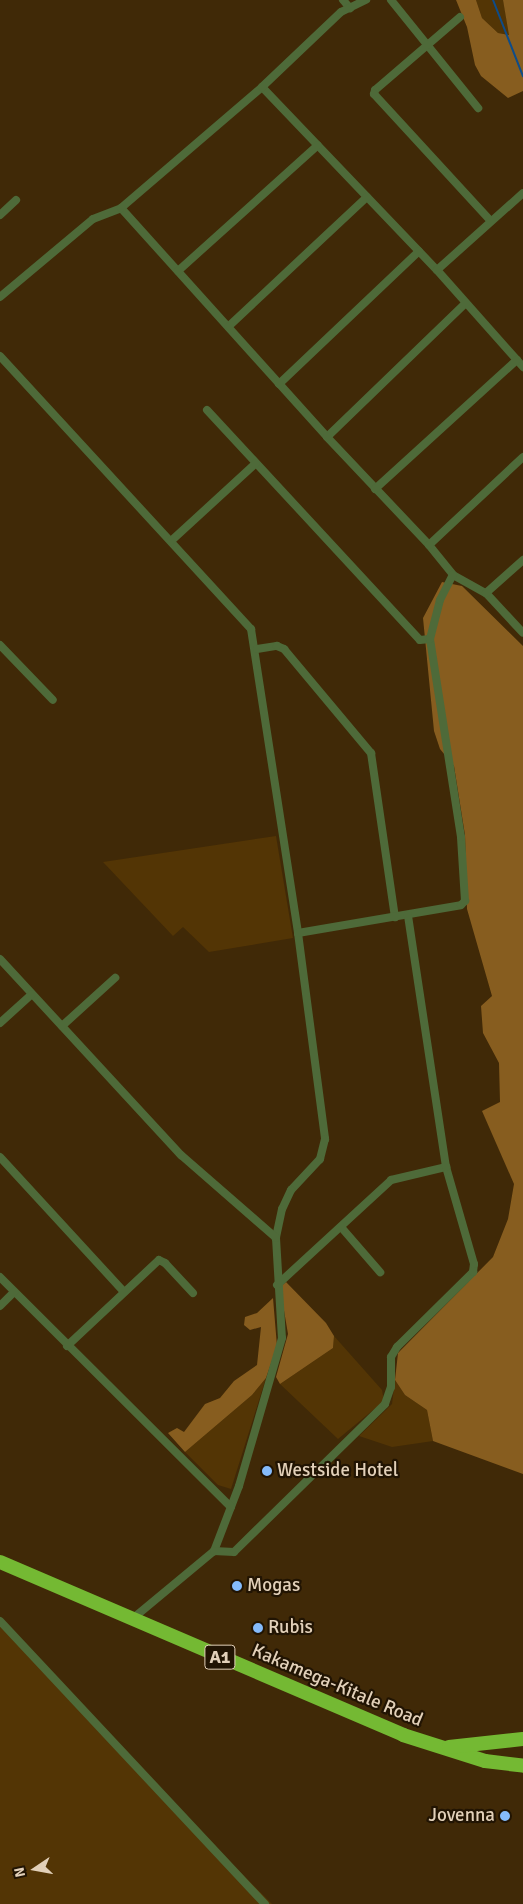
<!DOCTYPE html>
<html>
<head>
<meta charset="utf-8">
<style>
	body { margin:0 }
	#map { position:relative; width:523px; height:1904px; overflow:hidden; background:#402907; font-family:Signika,sans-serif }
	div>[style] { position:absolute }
	.green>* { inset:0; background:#533505 }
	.forest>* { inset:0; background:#875d1f }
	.stream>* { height:2px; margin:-1px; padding:0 1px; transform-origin:1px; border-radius:1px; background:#0e4c89 }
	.street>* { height:8px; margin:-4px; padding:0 4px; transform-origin:4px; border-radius:4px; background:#4e6a39 }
	.highway>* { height:14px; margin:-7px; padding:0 7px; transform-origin:7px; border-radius:7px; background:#74b933 }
	.dots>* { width:14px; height:14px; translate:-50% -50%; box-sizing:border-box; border:2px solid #211403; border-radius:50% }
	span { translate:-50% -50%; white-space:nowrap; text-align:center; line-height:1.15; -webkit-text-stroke:4.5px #211403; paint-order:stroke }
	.shield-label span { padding:1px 4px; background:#211403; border:1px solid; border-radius:4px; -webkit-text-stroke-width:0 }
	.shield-label { font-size:18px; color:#e2d0b9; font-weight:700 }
	.poi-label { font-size:19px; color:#e2d0b9 }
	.left { translate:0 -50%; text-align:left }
	.right { translate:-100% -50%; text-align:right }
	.street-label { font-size:19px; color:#e2d0b9 }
	.north { position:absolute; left:10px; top:1844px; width:50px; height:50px; -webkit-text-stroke:4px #211403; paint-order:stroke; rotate:258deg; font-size:14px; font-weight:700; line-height:20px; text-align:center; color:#e2d0b9 }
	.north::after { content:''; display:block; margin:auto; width:18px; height:22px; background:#e2d0b9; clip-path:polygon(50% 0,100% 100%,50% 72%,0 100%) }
</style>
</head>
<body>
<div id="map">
	<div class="green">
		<div style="clip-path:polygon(476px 0,503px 0,510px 35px,498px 33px,482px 18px)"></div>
		<div style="clip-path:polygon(276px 836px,293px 938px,209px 952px,183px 927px,173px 936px,103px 862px)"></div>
		<div style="clip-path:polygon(334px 1336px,382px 1390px,384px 1401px,338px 1439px,280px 1384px,333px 1348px)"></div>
		<div style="clip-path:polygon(266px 1378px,231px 1489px,218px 1485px,185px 1452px,252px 1395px)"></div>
		<div style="clip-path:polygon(395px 1380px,405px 1395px,427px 1410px,433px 1441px,392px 1447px,359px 1436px,392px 1404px)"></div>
		<div style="clip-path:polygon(0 1619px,196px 1828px,272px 1904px,0 1904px)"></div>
	</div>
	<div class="forest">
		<div style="clip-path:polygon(476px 0,482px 18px,498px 33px,509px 35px,503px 0,523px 0,523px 91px,508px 98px,481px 76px,475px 65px,467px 27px,456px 0)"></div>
		<div style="clip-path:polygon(442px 582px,462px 586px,523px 646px,523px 1474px,433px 1441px,427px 1410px,405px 1395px,395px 1380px,398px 1353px,493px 1257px,508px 1219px,514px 1184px,482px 1111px,500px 1102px,499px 1063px,483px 1033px,481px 1006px,492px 996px,467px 909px,465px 835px,454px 766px,440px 749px,434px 731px,423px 618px)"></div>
		<div style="clip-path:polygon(286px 1282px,326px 1323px,334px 1336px,333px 1348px,280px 1384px,276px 1377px,288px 1334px,280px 1287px)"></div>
		<div style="clip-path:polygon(273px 1298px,277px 1346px,266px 1378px,252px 1395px,185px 1452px,168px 1433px,177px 1428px,184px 1432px,205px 1404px,220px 1398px,234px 1381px,257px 1365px,261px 1327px,250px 1330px,244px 1325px,245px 1317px,257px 1313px)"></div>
	</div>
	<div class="stream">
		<div style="left:493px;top:0;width:82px;rotate:68.5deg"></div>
	</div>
	<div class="street">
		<div style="left:343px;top:0;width:11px;rotate:49deg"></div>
		<div style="left:391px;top:0;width:139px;rotate:51.1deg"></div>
		<div style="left:460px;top:17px;width:112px;rotate:139.3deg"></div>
		<div style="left:375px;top:90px;width:4px;rotate:104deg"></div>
		<div style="left:374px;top:94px;width:171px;rotate:47.4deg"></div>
		<div style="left:262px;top:87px;width:253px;rotate:46.3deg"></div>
		<div style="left:437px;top:270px;width:130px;rotate:48.4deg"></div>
		<div style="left:121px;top:208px;width:308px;rotate:48deg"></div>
		<div style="left:327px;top:437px;width:149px;rotate:46.6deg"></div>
		<div style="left:429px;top:545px;width:38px;rotate:51deg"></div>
		<div style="left:453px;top:575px;width:38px;rotate:29deg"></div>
		<div style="left:486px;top:593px;width:54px;rotate:47.2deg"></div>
		<div style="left:0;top:215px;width:22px;rotate:-43deg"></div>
		<div style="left:437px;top:270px;width:115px;rotate:-41.8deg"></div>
		<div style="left:178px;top:271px;width:188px;rotate:-42deg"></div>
		<div style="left:0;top:297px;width:121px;rotate:-40deg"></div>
		<div style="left:93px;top:219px;width:30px;rotate:-21deg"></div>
		<div style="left:121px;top:208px;width:186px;rotate:-40.6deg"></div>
		<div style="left:262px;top:87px;width:109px;rotate:-43.5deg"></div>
		<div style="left:341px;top:12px;width:28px;rotate:-26deg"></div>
		<div style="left:229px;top:326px;width:189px;rotate:-43.1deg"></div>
		<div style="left:0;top:356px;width:371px;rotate:47.4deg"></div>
		<div style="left:251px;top:629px;width:308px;rotate:81.2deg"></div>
		<div style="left:298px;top:933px;width:208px;rotate:82.5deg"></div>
		<div style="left:325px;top:1139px;width:21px;rotate:104deg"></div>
		<div style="left:320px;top:1159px;width:42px;rotate:133.1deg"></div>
		<div style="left:291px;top:1190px;width:21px;rotate:115deg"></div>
		<div style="left:282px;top:1209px;width:30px;rotate:102deg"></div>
		<div style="left:276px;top:1238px;width:100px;rotate:86.6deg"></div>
		<div style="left:282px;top:1338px;width:154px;rotate:106.2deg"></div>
		<div style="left:239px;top:1486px;width:70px;rotate:111deg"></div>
		<div style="left:214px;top:1551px;width:107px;rotate:140.3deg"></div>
		<div style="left:279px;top:384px;width:193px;rotate:-43.5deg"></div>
		<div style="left:207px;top:410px;width:313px;rotate:47.2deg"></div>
		<div style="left:420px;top:640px;width:10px;rotate:-6deg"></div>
		<div style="left:327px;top:437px;width:193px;rotate:-44deg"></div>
		<div style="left:375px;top:489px;width:192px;rotate:-42.3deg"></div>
		<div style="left:171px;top:541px;width:115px;rotate:-42.5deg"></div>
		<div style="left:429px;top:545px;width:129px;rotate:-43.1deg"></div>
		<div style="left:486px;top:593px;width:50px;rotate:-41.7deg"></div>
		<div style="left:0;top:645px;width:76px;rotate:46.1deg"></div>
		<div style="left:257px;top:649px;width:20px;rotate:-9deg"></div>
		<div style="left:277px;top:646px;width:8px;rotate:23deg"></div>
		<div style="left:284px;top:649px;width:136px;rotate:50.1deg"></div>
		<div style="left:371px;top:753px;width:166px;rotate:81.7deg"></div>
		<div style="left:298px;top:933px;width:165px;rotate:-9.7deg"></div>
		<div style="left:461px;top:905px;width:6px;rotate:-45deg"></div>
		<div style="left:465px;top:901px;width:64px;rotate:-93.6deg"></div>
		<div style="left:461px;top:837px;width:200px;rotate:-98.9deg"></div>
		<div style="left:430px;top:639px;width:40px;rotate:-75.6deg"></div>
		<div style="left:440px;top:600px;width:28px;rotate:-63deg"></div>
		<div style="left:0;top:959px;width:267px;rotate:47.3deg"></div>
		<div style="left:181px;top:1155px;width:126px;rotate:41.1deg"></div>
		<div style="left:0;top:1023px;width:43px;rotate:-42.2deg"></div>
		<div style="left:62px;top:1026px;width:72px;rotate:-42.2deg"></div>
		<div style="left:0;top:1157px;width:183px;rotate:47.4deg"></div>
		<div style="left:341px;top:1227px;width:60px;rotate:49.1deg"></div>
		<div style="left:0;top:1277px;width:326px;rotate:44.9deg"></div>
		<div style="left:277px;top:1285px;width:155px;rotate:-42.6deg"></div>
		<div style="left:391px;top:1180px;width:57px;rotate:-13.3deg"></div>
		<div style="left:0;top:1306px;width:20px;rotate:-45deg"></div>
		<div style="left:67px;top:1346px;width:126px;rotate:-43.1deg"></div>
		<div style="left:159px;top:1260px;width:7px;rotate:27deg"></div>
		<div style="left:165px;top:1263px;width:41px;rotate:47deg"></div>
		<div style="left:214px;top:1551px;width:20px;rotate:3deg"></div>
		<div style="left:234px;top:1552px;width:211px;rotate:-44.4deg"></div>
		<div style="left:385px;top:1404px;width:18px;rotate:-71deg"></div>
		<div style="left:391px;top:1387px;width:30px;rotate:-90deg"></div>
		<div style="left:391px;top:1357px;width:12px;rotate:-59deg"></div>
		<div style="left:397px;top:1347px;width:107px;rotate:-44.6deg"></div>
		<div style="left:473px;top:1272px;width:8px;rotate:-83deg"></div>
		<div style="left:474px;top:1264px;width:101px;rotate:-106.1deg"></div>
		<div style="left:446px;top:1167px;width:255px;rotate:-98.6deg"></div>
		<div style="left:0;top:1621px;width:388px;rotate:46.9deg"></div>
	</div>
	<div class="highway">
		<div style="left:0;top:1562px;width:439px;rotate:23.2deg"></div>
		<div style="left:403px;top:1735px;width:86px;rotate:17.6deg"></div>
		<div style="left:485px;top:1761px;width:38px;rotate:7deg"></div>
		<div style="left:449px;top:1747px;width:74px;rotate:-6.2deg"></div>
	</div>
	<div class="dots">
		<div style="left:267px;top:1471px;background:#85bbfb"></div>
		<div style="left:237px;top:1586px;background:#85bbfb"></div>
		<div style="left:258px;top:1628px;background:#85bbfb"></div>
		<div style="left:505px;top:1816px;background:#85bbfb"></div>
	</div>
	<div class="shield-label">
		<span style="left:220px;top:1657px">A1</span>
	</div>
	<div class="poi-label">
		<span class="left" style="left:277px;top:1471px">Westside Hotel</span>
		<span class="left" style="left:247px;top:1586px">Mogas</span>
		<span class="left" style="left:268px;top:1628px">Rubis</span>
		<span class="right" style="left:495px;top:1816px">Jovenna</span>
	</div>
	<div class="street-label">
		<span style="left:337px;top:1686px;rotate:23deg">Kakamega-Kitale Road</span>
	</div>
	<div class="north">N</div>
</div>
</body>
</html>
